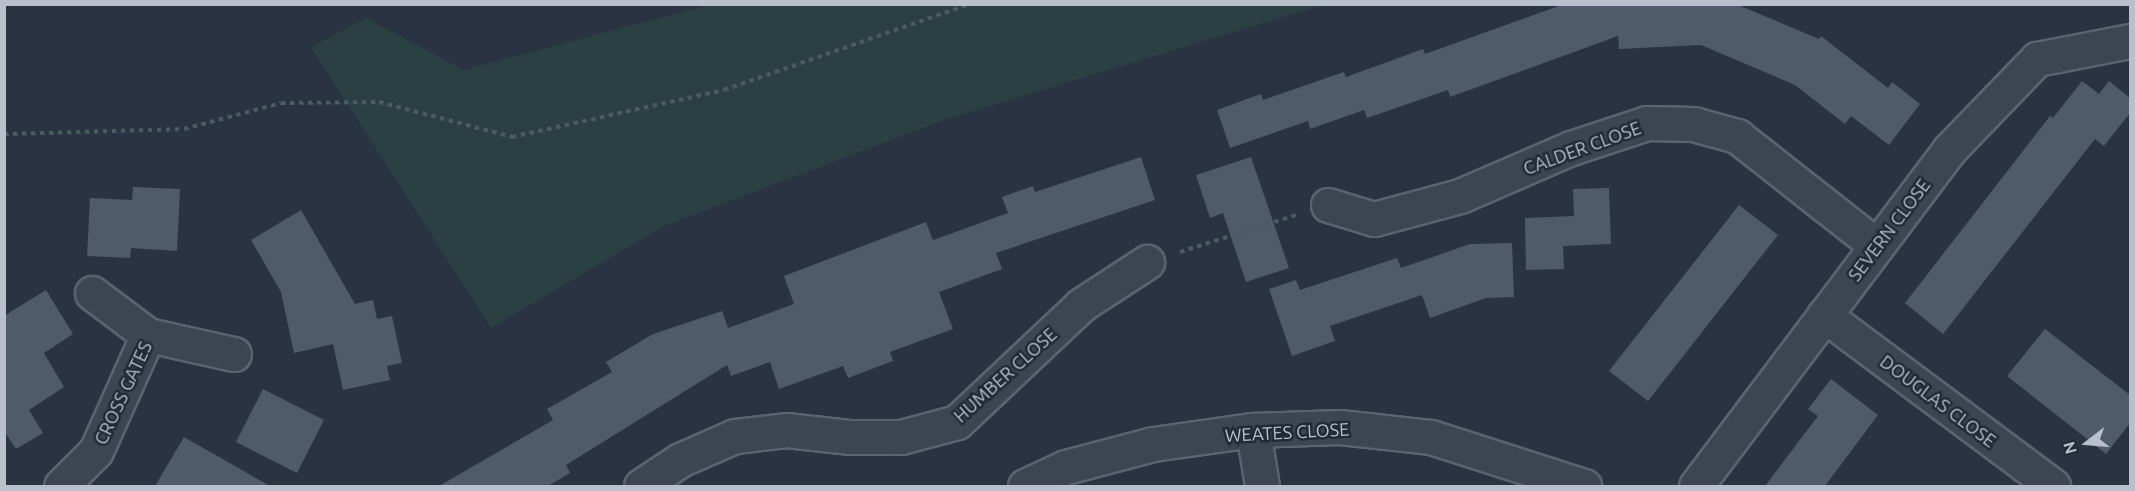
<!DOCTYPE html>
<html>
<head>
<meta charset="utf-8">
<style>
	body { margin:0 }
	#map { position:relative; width:2135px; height:491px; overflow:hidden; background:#293342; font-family:Ubuntu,sans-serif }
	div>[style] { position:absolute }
	.green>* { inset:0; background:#2b4043 }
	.building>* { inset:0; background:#4f5a6a }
	.path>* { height:4px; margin-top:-2px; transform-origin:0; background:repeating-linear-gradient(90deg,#495c5f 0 4.5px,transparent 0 9px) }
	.roads { filter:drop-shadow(2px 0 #5b636f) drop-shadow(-2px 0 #5b636f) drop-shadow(0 2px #5b636f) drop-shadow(0 -2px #5b636f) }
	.minor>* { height:33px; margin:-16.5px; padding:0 16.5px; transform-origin:16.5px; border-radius:16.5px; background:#3d4552 }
	.tertiary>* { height:33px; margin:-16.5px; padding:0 16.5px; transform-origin:16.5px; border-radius:16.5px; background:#3d4552 }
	span { translate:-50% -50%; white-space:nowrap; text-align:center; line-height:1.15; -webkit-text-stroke:5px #212a37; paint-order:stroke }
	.street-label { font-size:18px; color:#bac0cb }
	.frame { position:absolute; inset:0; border:6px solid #bac0cb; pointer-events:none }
	.north { position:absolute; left:2057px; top:413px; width:60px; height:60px; -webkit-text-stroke:4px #212a37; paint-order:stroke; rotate:254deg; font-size:16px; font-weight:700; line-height:24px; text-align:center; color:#bac0cb }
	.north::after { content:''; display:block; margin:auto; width:21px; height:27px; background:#bac0cb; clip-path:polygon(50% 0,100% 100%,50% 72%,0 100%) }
</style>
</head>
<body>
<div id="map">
	<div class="green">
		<div style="clip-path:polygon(708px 5px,708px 4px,1323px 5px,947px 119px,664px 226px,491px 328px,311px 47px,366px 18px,464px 70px)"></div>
	</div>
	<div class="building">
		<div style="clip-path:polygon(1564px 4px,1736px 4px,1819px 39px,1821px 36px,1888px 88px,1892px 82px,1920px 104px,1889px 145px,1851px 116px,1845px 124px,1795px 85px,1701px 45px,1619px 49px,1618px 36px,1450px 97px,1448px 90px,1367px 118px,1364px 110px,1310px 129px,1308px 121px,1230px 148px,1217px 110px,1261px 94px,1263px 100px,1344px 72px,1346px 77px,1423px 49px,1425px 54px)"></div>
		<div style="clip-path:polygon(2082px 81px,2099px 94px,2109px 81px,2130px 98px,2130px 113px,2104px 146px,2095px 139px,1943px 334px,1905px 303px,2050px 116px,2053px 118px)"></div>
		<div style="clip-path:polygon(1141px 157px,1155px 200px,996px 253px,1002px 269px,939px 292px,953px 329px,890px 352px,893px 361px,848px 378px,843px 366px,779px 389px,770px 362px,731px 376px,727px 365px,566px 465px,570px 473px,548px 486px,439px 486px,553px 420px,547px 409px,612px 372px,606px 362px,653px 334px,722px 311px,728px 328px,794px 304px,784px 276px,926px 222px,933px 240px,1008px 213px,1002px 197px,1033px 186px,1035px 192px)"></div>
		<div style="clip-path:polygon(1251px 157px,1289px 268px,1246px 282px,1223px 213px,1210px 218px,1196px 175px)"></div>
		<div style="clip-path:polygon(133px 187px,180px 189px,177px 251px,131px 248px,130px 258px,87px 256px,90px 198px,132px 200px)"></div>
		<div style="clip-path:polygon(1609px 188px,1611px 244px,1563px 246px,1564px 269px,1526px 270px,1525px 218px,1574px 216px,1573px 189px)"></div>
		<div style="clip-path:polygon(1739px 205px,1778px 235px,1648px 401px,1609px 371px)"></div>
		<div style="clip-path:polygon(301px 210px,355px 304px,373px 300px,377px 319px,392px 316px,402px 363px,387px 366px,390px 380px,343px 390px,333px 344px,294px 353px,281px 292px,251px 240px)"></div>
		<div style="clip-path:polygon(1512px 243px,1514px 297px,1486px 298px,1430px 318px,1422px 295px,1330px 326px,1335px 341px,1292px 356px,1269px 289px,1296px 280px,1300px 290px,1397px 258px,1401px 268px,1470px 244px)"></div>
		<div style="clip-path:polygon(46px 290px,73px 334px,44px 353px,64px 387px,29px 410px,43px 433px,16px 449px,4px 431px,4px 316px)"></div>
		<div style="clip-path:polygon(2045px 329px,2130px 395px,2130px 423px,2106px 454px,2007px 376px)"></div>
		<div style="clip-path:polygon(1831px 379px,1878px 415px,1825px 486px,1765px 486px,1818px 416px,1808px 409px)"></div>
		<div style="clip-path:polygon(263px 389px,324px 420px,297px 473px,236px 442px)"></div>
		<div style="clip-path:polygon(184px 437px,270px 486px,155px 486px)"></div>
	</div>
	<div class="path">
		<div style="left:4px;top:134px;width:180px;rotate:-1.6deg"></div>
		<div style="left:184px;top:129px;width:100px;rotate:-15deg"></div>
		<div style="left:281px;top:103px;width:98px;rotate:-0.6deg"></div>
		<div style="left:379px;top:102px;width:138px;rotate:14.7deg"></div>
		<div style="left:512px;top:137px;width:217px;rotate:-12.5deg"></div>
		<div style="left:724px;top:90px;width:260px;rotate:-19.3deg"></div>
		<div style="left:1180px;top:252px;width:122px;rotate:-17.7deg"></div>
	</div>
	<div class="roads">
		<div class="minor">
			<div style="left:1328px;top:205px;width:48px;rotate:16.9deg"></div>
			<div style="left:1374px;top:219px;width:89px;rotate:-15deg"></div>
			<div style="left:1460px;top:196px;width:121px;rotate:-23.4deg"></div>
			<div style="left:1571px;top:148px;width:80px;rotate:-18.2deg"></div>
			<div style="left:1647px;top:123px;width:46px;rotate:1.2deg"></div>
			<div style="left:1693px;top:124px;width:46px;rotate:15.3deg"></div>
			<div style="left:1737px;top:136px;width:178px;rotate:38.2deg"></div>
			<div style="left:92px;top:293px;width:70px;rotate:36.9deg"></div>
			<div style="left:1824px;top:315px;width:286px;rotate:36.7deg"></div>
			<div style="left:1253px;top:430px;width:57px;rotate:80.9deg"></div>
			<div style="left:61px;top:486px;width:49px;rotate:-45deg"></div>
			<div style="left:96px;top:451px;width:127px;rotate:-65.9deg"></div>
			<div style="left:148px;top:335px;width:88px;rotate:12.5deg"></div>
			<div style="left:641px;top:486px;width:47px;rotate:-33.7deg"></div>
			<div style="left:680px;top:460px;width:60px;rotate:-23.6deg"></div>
			<div style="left:735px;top:436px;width:51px;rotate:-6.7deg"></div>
			<div style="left:786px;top:430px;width:63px;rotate:6.3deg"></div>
			<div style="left:849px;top:437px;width:52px"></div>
			<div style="left:901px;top:437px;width:58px;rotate:-15deg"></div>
			<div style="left:957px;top:422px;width:170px;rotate:-43.3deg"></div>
			<div style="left:1081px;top:305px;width:79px;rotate:-33.1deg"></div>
			<div style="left:1696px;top:486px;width:421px;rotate:-53deg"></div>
			<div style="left:1949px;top:150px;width:127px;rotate:-46deg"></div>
			<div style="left:2037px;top:59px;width:95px;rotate:-11deg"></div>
		</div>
		<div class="tertiary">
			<div style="left:1025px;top:486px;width:45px;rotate:-24.9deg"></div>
			<div style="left:1066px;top:467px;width:90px;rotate:-14.8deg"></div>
			<div style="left:1153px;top:444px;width:101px;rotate:-8deg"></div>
			<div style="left:1253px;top:430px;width:87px;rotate:-2deg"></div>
			<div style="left:1340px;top:427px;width:92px;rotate:6.3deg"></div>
			<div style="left:1431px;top:437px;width:161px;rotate:17.8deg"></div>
		</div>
	</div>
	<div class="street-label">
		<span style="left:1582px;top:148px;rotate:-20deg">CALDER CLOSE</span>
		<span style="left:1889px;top:230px;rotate:-53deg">SEVERN CLOSE</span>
		<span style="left:1005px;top:375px;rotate:-42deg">HUMBER CLOSE</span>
		<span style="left:123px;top:393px;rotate:-65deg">CROSS GATES</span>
		<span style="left:1938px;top:401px;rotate:37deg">DOUGLAS CLOSE</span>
		<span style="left:1287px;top:432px;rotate:-3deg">WEATES CLOSE</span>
	</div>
	<div class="frame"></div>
	<div class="north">N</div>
</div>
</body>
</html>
